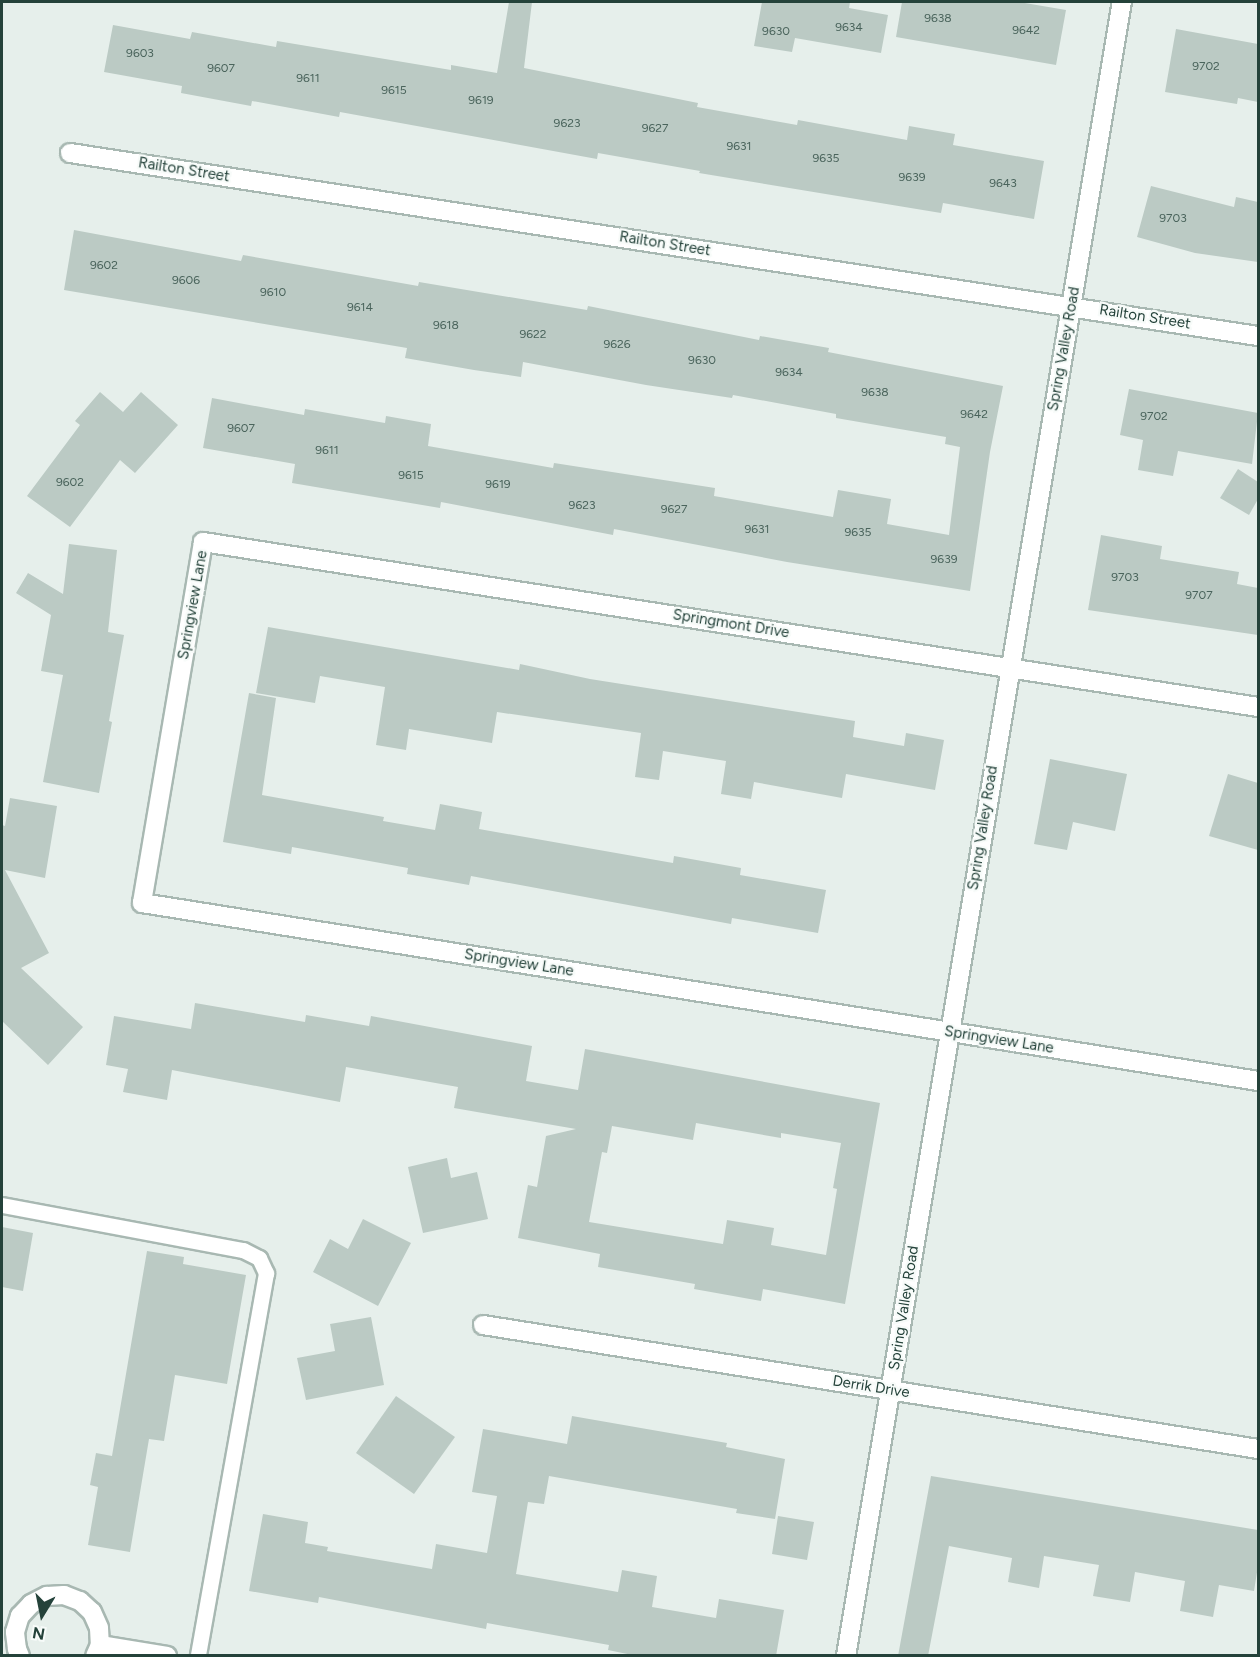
<!DOCTYPE html>
<html>
<head>
<meta charset="utf-8">
<style>
	body { margin:0 }
	#map { position:relative; width:1260px; height:1657px; overflow:hidden; background:#e6efeb; font-family:Figtree,sans-serif }
	div>[style] { position:absolute }
	.building>* { inset:0; background:#bbcac4 }
	.roads { filter:drop-shadow(2px 0 #a8b8b2) drop-shadow(-2px 0 #a8b8b2) drop-shadow(0 2px #a8b8b2) drop-shadow(0 -2px #a8b8b2) }
	.lane>* { height:15px; margin:-7.5px; padding:0 7.5px; transform-origin:7.5px; border-radius:7.5px; background:#fff }
	.street>* { height:18px; margin:-9px; padding:0 9px; transform-origin:9px; border-radius:9px; background:#fff }
	.secondary>* { height:18px; margin:-9px; padding:0 9px; transform-origin:9px; border-radius:9px; background:#fff }
	span { translate:-50% -50%; white-space:nowrap; text-align:center; line-height:1.15; -webkit-text-stroke:4.5px #f7fbf9; paint-order:stroke }
	.number-label { font-size:12px; color:#4a645c }
	.number-label span { -webkit-text-stroke-width:0 }
	.street-label { font-size:15px; color:#24423a }
	.frame { position:absolute; inset:0; border:3px solid #24423a; pointer-events:none }
	.north { position:absolute; left:12px; top:1585px; width:60px; height:60px; -webkit-text-stroke:4px #f7fbf9; paint-order:stroke; rotate:190deg; font-size:16px; font-weight:700; line-height:24px; text-align:center; color:#24423a }
	.north::after { content:''; display:block; margin:auto; width:21px; height:27px; background:#24423a; clip-path:polygon(50% 0,100% 100%,50% 72%,0 100%) }
</style>
</head>
<body>
<div id="map">
	<div class="building">
		<div style="clip-path:polygon(509px 2px,532px 2px,524px 68px,698px 103px,697px 107px,797px 125px,798px 120px,907px 140px,909px 126px,955px 134px,953px 145px,1044px 161px,1034px 219px,943px 203px,941px 213px,699px 173px,700px 171px,598px 153px,597px 159px,340px 112px,339px 117px,252px 101px,251px 106px,181px 93px,182px 86px,104px 72px,113px 25px,190px 39px,192px 32px,276px 47px,277px 41px,451px 70px,451px 65px,497px 73px)"></div>
		<div style="clip-path:polygon(762px 2px,850px 2px,849px 8px,888px 15px,881px 53px,795px 38px,792px 52px,754px 46px)"></div>
		<div style="clip-path:polygon(902px 2px,1019px 2px,1066px 10px,1056px 65px,896px 37px)"></div>
		<div style="clip-path:polygon(1176px 29px,1258px 44px,1258px 102px,1238px 98px,1237px 104px,1165px 92px)"></div>
		<div style="clip-path:polygon(1151px 186px,1234px 207px,1236px 197px,1258px 202px,1258px 262px,1195px 253px,1137px 237px)"></div>
		<div style="clip-path:polygon(74px 230px,241px 261px,243px 255px,418px 286px,419px 282px,587px 310px,588px 306px,759px 340px,760px 336px,829px 348px,828px 352px,1003px 386px,990px 452px,970px 591px,787px 562px,614px 529px,613px 535px,441px 502px,440px 508px,292px 483px,295px 464px,203px 448px,212px 398px,304px 415px,305px 409px,385px 423px,386px 416px,431px 424px,428px 446px,553px 468px,554px 463px,715px 488px,714px 496px,833px 517px,838px 490px,891px 499px,887px 524px,949px 535px,960px 447px,945px 444px,946px 437px,836px 418px,836px 414px,733px 395px,732px 398px,646px 385px,523px 362px,521px 377px,474px 370px,405px 358px,407px 348px,64px 290px)"></div>
		<div style="clip-path:polygon(1129px 389px,1258px 413px,1252px 464px,1178px 451px,1173px 476px,1138px 470px,1143px 440px,1120px 435px)"></div>
		<div style="clip-path:polygon(100px 392px,123px 412px,141px 392px,178px 425px,135px 473px,120px 460px,70px 527px,27px 496px,80px 425px,75px 421px)"></div>
		<div style="clip-path:polygon(1238px 469px,1258px 482px,1258px 499px,1249px 515px,1220px 498px)"></div>
		<div style="clip-path:polygon(1101px 535px,1162px 546px,1160px 559px,1239px 572px,1237px 584px,1258px 588px,1258px 635px,1088px 610px)"></div>
		<div style="clip-path:polygon(69px 544px,117px 550px,108px 632px,124px 635px,109px 721px,112px 722px,99px 793px,43px 782px,63px 675px,41px 671px,51px 615px,16px 593px,28px 573px,63px 594px)"></div>
		<div style="clip-path:polygon(268px 627px,519px 670px,520px 664px,590px 679px,855px 721px,853px 737px,904px 746px,906px 733px,944px 740px,935px 790px,846px 774px,842px 798px,754px 782px,751px 799px,721px 794px,726px 761px,663px 751px,659px 780px,635px 777px,641px 733px,497px 712px,492px 743px,409px 729px,406px 750px,376px 745px,385px 687px,320px 676px,315px 703px,256px 693px)"></div>
		<div style="clip-path:polygon(249px 693px,276px 698px,262px 795px,384px 817px,383px 821px,435px 830px,440px 804px,482px 812px,479px 829px,673px 863px,674px 856px,741px 868px,740px 875px,826px 890px,818px 933px,732px 918px,731px 924px,471px 876px,469px 885px,407px 874px,408px 868px,292px 847px,291px 854px,223px 842px)"></div>
		<div style="clip-path:polygon(1050px 759px,1127px 774px,1115px 831px,1073px 822px,1067px 850px,1034px 844px)"></div>
		<div style="clip-path:polygon(1228px 774px,1258px 783px,1258px 850px,1209px 836px)"></div>
		<div style="clip-path:polygon(10px 798px,57px 806px,45px 878px,5px 870px,49px 953px,21px 968px,83px 1027px,48px 1065px,2px 1021px,2px 825px,5px 826px)"></div>
		<div style="clip-path:polygon(evenodd,195px 1003px,305px 1022px,306px 1015px,369px 1026px,371px 1016px,532px 1046px,526px 1081px,578px 1090px,585px 1049px,880px 1103px,845px 1304px,763px 1289px,761px 1301px,694px 1289px,695px 1284px,598px 1267px,600px 1254px,518px 1238px,528px 1185px,537px 1187px,546px 1136px,576px 1129px,454px 1108px,458px 1087px,346px 1067px,340px 1102px,172px 1070px,167px 1100px,123px 1092px,128px 1069px,106px 1065px,114px 1016px,191px 1029px,195px 1003px,696px 1123px,781px 1138px,781px 1133px,841px 1143px,833px 1188px,837px 1189px,826px 1255px,771px 1245px,774px 1228px,727px 1220px,723px 1244px,589px 1222px,602px 1152px,607px 1153px,612px 1126px,693px 1140px,696px 1123px)"></div>
		<div style="clip-path:polygon(447px 1158px,451px 1178px,477px 1172px,488px 1219px,423px 1233px,408px 1167px)"></div>
		<div style="clip-path:polygon(363px 1219px,411px 1243px,378px 1306px,313px 1272px,330px 1239px,348px 1249px)"></div>
		<div style="clip-path:polygon(2px 1227px,33px 1233px,23px 1291px,2px 1287px)"></div>
		<div style="clip-path:polygon(147px 1251px,184px 1257px,183px 1264px,246px 1275px,227px 1384px,175px 1375px,164px 1441px,149px 1439px,130px 1552px,88px 1545px,98px 1487px,90px 1485px,96px 1453px,112px 1456px)"></div>
		<div style="clip-path:polygon(371px 1317px,384px 1385px,306px 1400px,297px 1358px,335px 1351px,330px 1324px)"></div>
		<div style="clip-path:polygon(396px 1396px,455px 1437px,414px 1494px,356px 1453px)"></div>
		<div style="clip-path:polygon(572px 1416px,727px 1443px,726px 1447px,785px 1459px,775px 1519px,736px 1513px,737px 1509px,549px 1476px,544px 1504px,528px 1502px,516px 1574px,618px 1592px,622px 1570px,657px 1576px,652px 1607px,716px 1618px,719px 1599px,784px 1610px,776px 1656px,637px 1656px,608px 1650px,609px 1645px,487px 1623px,486px 1629px,319px 1597px,318px 1603px,249px 1591px,263px 1514px,308px 1522px,305px 1543px,328px 1547px,327px 1551px,432px 1569px,436px 1544px,487px 1553px,497px 1496px,472px 1492px,483px 1429px,567px 1444px)"></div>
		<div style="clip-path:polygon(931px 1476px,1258px 1530px,1258px 1566px,1254px 1591px,1219px 1585px,1213px 1617px,1180px 1611px,1185px 1581px,1135px 1572px,1130px 1602px,1093px 1596px,1099px 1565px,1044px 1556px,1039px 1588px,1008px 1582px,1012px 1558px,949px 1546px,928px 1656px,898px 1656px)"></div>
		<div style="clip-path:polygon(778px 1516px,814px 1522px,807px 1560px,772px 1554px)"></div>
	</div>
	<div class="roads">
		<div class="lane">
			<div style="left:2px;top:1205px;width:245px;rotate:10.6deg"></div>
			<div style="left:243px;top:1250px;width:18px;rotate:27deg"></div>
			<div style="left:259px;top:1258px;width:17px;rotate:65deg"></div>
			<div style="left:266px;top:1273px;width:389px;rotate:100.1deg"></div>
		</div>
		<div class="street">
			<div style="left:70px;top:153px;width:1202px;rotate:8.76deg"></div>
			<div style="left:1258px;top:707px;width:1068px;rotate:-171.11deg"></div>
			<div style="left:203px;top:542px;width:366px;rotate:99.6deg"></div>
			<div style="left:142px;top:903px;width:1130px;rotate:9.06deg"></div>
			<div style="left:483px;top:1325px;width:785px;rotate:9.09deg"></div>
			<div style="left:100px;top:1645px;width:68px;rotate:9.3deg"></div>
			<div style="left:20px;top:1656px;width:8px;rotate:-113deg"></div>
			<div style="left:17px;top:1649px;width:17px;rotate:-97deg"></div>
			<div style="left:15px;top:1632px;width:17px;rotate:-73deg"></div>
			<div style="left:20px;top:1616px;width:16px;rotate:-47deg"></div>
			<div style="left:31px;top:1604px;width:18px;rotate:-27deg"></div>
			<div style="left:47px;top:1596px;width:17px;rotate:-3deg"></div>
			<div style="left:64px;top:1595px;width:17px;rotate:21deg"></div>
			<div style="left:80px;top:1601px;width:16px;rotate:43deg"></div>
			<div style="left:92px;top:1612px;width:17px;rotate:66deg"></div>
			<div style="left:99px;top:1628px;width:17px;rotate:87deg"></div>
			<div style="left:100px;top:1645px;width:12px;rotate:114deg"></div>
		</div>
		<div class="secondary">
			<div style="left:846px;top:1656px;width:1677px;rotate:-80.53deg"></div>
		</div>
	</div>
	<div class="number-label">
		<span style="left:938px;top:19px">9638</span>
		<span style="left:849px;top:28px">9634</span>
		<span style="left:1026px;top:31px">9642</span>
		<span style="left:776px;top:32px">9630</span>
		<span style="left:140px;top:54px">9603</span>
		<span style="left:1206px;top:67px">9702</span>
		<span style="left:221px;top:69px">9607</span>
		<span style="left:308px;top:79px">9611</span>
		<span style="left:394px;top:91px">9615</span>
		<span style="left:481px;top:101px">9619</span>
		<span style="left:567px;top:124px">9623</span>
		<span style="left:655px;top:129px">9627</span>
		<span style="left:739px;top:147px">9631</span>
		<span style="left:826px;top:159px">9635</span>
		<span style="left:912px;top:178px">9639</span>
		<span style="left:1003px;top:184px">9643</span>
		<span style="left:1173px;top:219px">9703</span>
		<span style="left:104px;top:266px">9602</span>
		<span style="left:186px;top:281px">9606</span>
		<span style="left:273px;top:293px">9610</span>
		<span style="left:360px;top:308px">9614</span>
		<span style="left:446px;top:326px">9618</span>
		<span style="left:533px;top:335px">9622</span>
		<span style="left:617px;top:345px">9626</span>
		<span style="left:702px;top:361px">9630</span>
		<span style="left:789px;top:373px">9634</span>
		<span style="left:875px;top:393px">9638</span>
		<span style="left:974px;top:415px">9642</span>
		<span style="left:1154px;top:417px">9702</span>
		<span style="left:241px;top:429px">9607</span>
		<span style="left:327px;top:451px">9611</span>
		<span style="left:411px;top:476px">9615</span>
		<span style="left:70px;top:483px">9602</span>
		<span style="left:498px;top:485px">9619</span>
		<span style="left:582px;top:506px">9623</span>
		<span style="left:674px;top:510px">9627</span>
		<span style="left:757px;top:530px">9631</span>
		<span style="left:858px;top:533px">9635</span>
		<span style="left:944px;top:560px">9639</span>
		<span style="left:1125px;top:578px">9703</span>
		<span style="left:1199px;top:596px">9707</span>
	</div>
	<div class="street-label">
		<span style="left:184px;top:170px;rotate:9deg">Railton Street</span>
		<span style="left:665px;top:244px;rotate:9deg">Railton Street</span>
		<span style="left:1145px;top:317px;rotate:9deg">Railton Street</span>
		<span style="left:1064px;top:349px;rotate:-80deg">Spring Valley Road</span>
		<span style="left:193px;top:605px;rotate:-80deg">Springview Lane</span>
		<span style="left:731px;top:624px;rotate:9deg">Springmont Drive</span>
		<span style="left:983px;top:828px;rotate:-81deg">Spring Valley Road</span>
		<span style="left:519px;top:963px;rotate:9deg">Springview Lane</span>
		<span style="left:999px;top:1040px;rotate:9deg">Springview Lane</span>
		<span style="left:904px;top:1308px;rotate:-81deg">Spring Valley Road</span>
		<span style="left:871px;top:1387px;rotate:9deg">Derrik Drive</span>
	</div>
	<div class="frame"></div>
	<div class="north">N</div>
</div>
</body>
</html>
